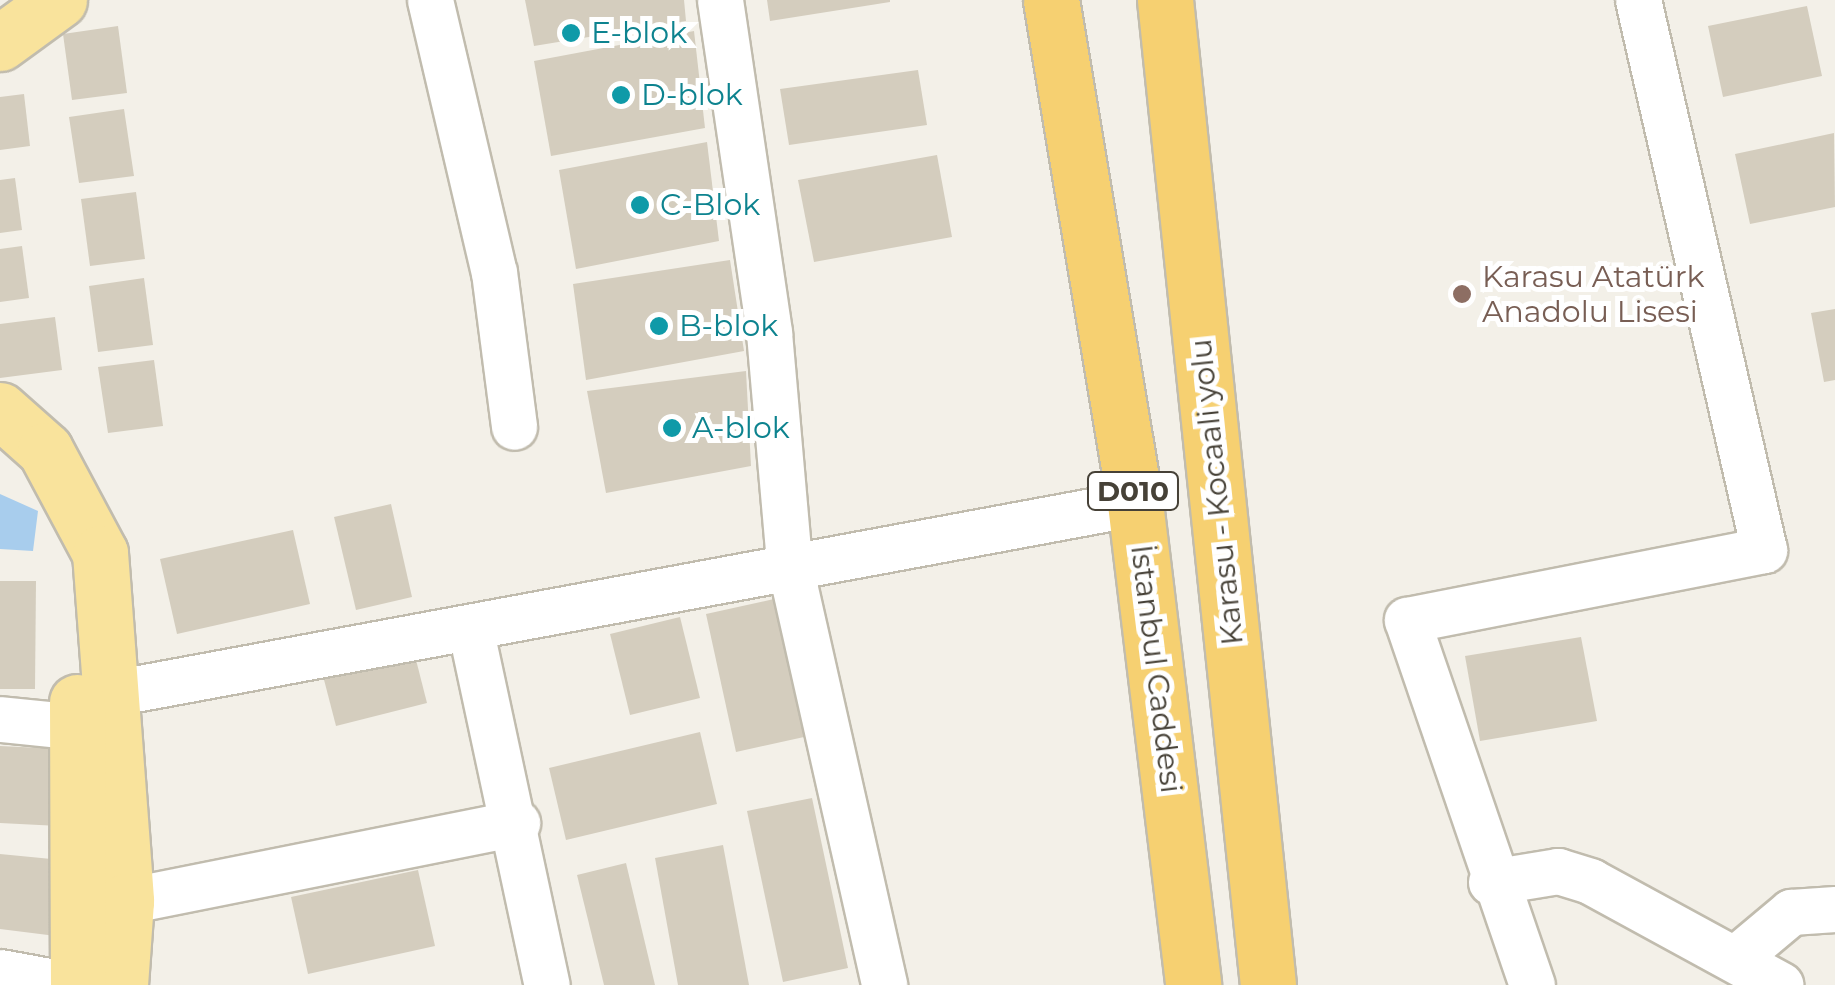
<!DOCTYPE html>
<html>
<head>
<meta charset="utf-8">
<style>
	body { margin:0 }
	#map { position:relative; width:1835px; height:985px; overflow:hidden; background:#f3f0e8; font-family:Montserrat,sans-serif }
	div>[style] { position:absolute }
	.water>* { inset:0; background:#a8cded }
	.building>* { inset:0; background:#d4cdbe }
	.roads { filter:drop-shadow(2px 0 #c1bcae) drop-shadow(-2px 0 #c1bcae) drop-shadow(0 2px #c1bcae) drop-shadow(0 -2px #c1bcae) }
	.minor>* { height:45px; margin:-22.5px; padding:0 22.5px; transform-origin:22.5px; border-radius:22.5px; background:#fff }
	.major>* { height:55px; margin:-27.5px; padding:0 27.5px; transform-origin:27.5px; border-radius:27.5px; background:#f9e39c }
	.highway>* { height:55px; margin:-27.5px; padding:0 27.5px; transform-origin:27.5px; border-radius:27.5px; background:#f6d071 }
	.dots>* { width:28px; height:28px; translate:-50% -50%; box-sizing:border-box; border:5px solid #fff; border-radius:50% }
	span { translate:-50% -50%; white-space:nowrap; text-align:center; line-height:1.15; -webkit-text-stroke:10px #fff; paint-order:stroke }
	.shield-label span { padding:2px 8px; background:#fff; border:2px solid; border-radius:8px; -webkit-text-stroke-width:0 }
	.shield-label { font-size:28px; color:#464137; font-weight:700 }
	.culture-label { font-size:30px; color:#0d838f }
	.left { translate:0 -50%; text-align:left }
	.education-label { font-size:30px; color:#785e54 }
	.street-label { font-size:30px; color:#464137 }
</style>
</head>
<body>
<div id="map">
	<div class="water">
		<div style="clip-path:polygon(0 494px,38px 511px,33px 551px,0 549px)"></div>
	</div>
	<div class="building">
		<div style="clip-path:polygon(525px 0,684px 0,686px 21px,534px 46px)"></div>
		<div style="clip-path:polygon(767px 0,890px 0,890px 2px,770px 21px)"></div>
		<div style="clip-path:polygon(1807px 6px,1822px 76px,1723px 97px,1708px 26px)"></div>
		<div style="clip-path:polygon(118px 26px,127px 93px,72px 100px,63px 34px)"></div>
		<div style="clip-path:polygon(694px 31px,705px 128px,551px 156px,534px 61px)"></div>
		<div style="clip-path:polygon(918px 70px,927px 125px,789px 145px,780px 89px)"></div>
		<div style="clip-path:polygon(24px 94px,30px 146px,0 150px,0 97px)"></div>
		<div style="clip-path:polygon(124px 109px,134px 176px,79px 183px,69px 117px)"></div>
		<div style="clip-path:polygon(1834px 133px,1835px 207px,1750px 224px,1735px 154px)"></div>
		<div style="clip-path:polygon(707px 142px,719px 241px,576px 269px,559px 170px)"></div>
		<div style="clip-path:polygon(937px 155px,952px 237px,814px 262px,798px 180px)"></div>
		<div style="clip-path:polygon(15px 178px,22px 230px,0 233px,0 180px)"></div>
		<div style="clip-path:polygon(136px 192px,145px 259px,90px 266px,81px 199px)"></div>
		<div style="clip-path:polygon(22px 246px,29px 298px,0 302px,0 249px)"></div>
		<div style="clip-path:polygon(730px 260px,744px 351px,586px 380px,573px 284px)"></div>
		<div style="clip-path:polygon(144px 278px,153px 345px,98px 352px,89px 286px)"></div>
		<div style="clip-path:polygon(1835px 309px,1835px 380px,1824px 382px,1811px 313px)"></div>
		<div style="clip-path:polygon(55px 317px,62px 370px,0 378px,0 324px)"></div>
		<div style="clip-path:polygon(154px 360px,163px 426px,108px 433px,98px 367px)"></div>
		<div style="clip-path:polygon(746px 371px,751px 466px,606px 493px,587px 391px)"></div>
		<div style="clip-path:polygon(391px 504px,412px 597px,356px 610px,334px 517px)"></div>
		<div style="clip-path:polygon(293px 530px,310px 604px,177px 634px,160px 559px)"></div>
		<div style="clip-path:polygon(0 581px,36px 581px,35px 689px,0 689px)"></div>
		<div style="clip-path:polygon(774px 599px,804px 737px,736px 752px,706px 614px)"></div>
		<div style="clip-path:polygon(680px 617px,700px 698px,630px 715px,610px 634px)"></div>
		<div style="clip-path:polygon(1581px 637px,1597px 721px,1480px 741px,1465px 656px)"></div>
		<div style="clip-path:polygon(413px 648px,427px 703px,336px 726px,322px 672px)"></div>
		<div style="clip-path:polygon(700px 732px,717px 804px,566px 840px,549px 768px)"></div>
		<div style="clip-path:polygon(0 746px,62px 749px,59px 826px,0 823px)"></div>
		<div style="clip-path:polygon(812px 798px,848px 968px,783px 982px,747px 811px)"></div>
		<div style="clip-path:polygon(723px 845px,749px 985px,678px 985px,655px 858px)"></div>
		<div style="clip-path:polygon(0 854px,72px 861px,64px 937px,0 929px)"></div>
		<div style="clip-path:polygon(626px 863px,655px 985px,604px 985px,577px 875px)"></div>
		<div style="clip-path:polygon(418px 870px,435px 946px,308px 974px,291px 897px)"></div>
	</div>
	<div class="roads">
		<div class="minor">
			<div style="left:430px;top:0;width:279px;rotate:76.8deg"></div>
			<div style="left:494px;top:272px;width:156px;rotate:82.6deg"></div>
			<div style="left:720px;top:0;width:337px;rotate:81.6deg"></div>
			<div style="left:769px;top:333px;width:230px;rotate:85deg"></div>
			<div style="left:789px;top:562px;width:434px;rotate:77.3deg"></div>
			<div style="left:470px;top:627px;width:366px;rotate:77.9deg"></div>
			<div style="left:113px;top:693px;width:1040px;rotate:-10.53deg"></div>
			<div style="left:0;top:719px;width:110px;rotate:5.8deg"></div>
			<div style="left:1491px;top:882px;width:68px;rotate:-9.3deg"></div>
			<div style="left:1558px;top:871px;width:34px;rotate:17deg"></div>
			<div style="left:1590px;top:881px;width:217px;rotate:28.6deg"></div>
			<div style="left:126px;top:901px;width:399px;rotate:-11.3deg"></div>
			<div style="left:1736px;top:958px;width:72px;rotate:-39.9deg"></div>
			<div style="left:1791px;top:912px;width:44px;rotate:-3.9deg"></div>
			<div style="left:0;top:972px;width:72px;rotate:10.4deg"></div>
			<div style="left:1532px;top:985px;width:386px;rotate:-108.9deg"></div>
			<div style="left:1407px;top:620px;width:364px;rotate:-11.1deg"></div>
			<div style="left:1764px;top:550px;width:564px;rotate:-102.9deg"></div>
		</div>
		<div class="major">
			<div style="left:0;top:43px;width:73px;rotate:-36.1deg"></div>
			<div style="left:0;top:410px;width:60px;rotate:41.6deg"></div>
			<div style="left:45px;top:450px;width:117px;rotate:61.9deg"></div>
			<div style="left:100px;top:553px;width:349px;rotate:85.7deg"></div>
			<div style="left:126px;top:901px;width:84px;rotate:94.1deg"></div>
			<div style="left:77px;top:702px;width:283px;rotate:89.8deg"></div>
		</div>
		<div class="highway">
			<div style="left:1051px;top:0;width:510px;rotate:80.52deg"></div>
			<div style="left:1135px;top:503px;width:485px;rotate:83.1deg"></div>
			<div style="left:1165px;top:0;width:990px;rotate:84.03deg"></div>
		</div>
	</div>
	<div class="dots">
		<div style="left:571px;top:33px;background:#0f9aa8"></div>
		<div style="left:621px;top:95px;background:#0f9aa8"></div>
		<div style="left:640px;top:205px;background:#0f9aa8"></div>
		<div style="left:1462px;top:294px;background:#8d6e63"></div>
		<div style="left:659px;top:326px;background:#0f9aa8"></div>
		<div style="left:672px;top:428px;background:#0f9aa8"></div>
	</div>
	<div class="shield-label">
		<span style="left:1133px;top:491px">D010</span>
	</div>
	<div class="culture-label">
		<span class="left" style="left:591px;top:33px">E-blok</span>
		<span class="left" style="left:641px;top:95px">D-blok</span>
		<span class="left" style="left:660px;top:205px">C-Blok</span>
		<span class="left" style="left:679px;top:326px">B-blok</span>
		<span class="left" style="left:692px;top:428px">A-blok</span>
	</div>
	<div class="education-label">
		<span class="left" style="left:1482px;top:294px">Karasu Atatürk<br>Anadolu Lisesi</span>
	</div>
	<div class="street-label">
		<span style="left:1217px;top:492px;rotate:-96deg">Karasu - Kocaali yolu</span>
		<span style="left:1156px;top:669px;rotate:83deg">İstanbul Caddesi</span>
	</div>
</div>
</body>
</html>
